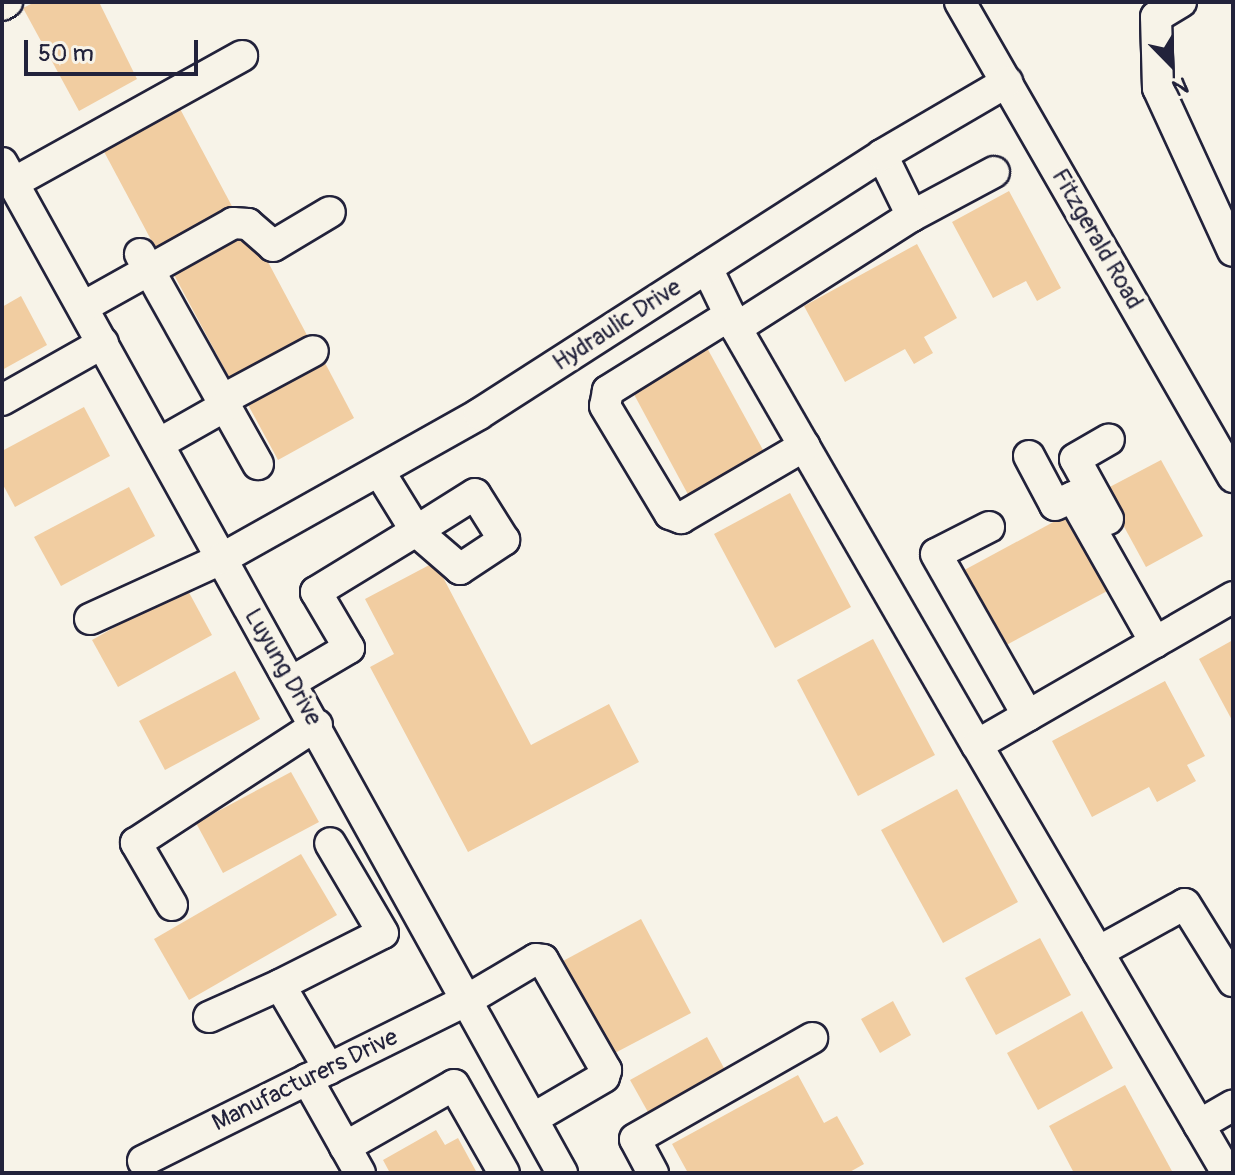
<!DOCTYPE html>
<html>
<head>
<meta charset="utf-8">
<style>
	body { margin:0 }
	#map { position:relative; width:1235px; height:1175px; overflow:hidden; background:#f7f3e8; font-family:Pangolin,sans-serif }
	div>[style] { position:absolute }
	.building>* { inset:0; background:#f1cda1 }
	.roads { filter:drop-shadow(2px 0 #22223b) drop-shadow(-2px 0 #22223b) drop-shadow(0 2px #22223b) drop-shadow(0 -2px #22223b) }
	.minor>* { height:30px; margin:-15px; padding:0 15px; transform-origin:15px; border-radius:15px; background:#f7f3e8 }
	span { translate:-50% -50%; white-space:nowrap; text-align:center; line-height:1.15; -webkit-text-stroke:8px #f7f3e8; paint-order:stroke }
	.street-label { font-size:24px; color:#22223b }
	.frame { position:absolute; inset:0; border:4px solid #22223b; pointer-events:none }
	.north { position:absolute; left:1131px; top:24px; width:80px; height:80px; -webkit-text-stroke:6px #f7f3e8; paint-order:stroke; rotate:157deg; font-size:22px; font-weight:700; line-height:32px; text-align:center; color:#22223b }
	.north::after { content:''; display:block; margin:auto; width:28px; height:36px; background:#22223b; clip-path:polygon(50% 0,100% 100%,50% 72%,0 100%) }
	.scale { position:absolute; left:24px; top:40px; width:174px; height:36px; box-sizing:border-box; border:4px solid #22223b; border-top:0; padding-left:10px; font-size:24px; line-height:28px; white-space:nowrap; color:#22223b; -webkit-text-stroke:6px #f7f3e8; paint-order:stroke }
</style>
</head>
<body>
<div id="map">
	<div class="building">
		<div style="clip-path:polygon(35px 2px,99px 2px,137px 79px,79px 111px,23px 8px)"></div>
		<div style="clip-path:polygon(178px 105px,234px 210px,157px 251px,101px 146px)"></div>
		<div style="clip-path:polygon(1009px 191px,1061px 288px,1037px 301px,1026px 281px,993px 298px,952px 222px)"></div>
		<div style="clip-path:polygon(252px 232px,308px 337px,230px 379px,173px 273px)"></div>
		<div style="clip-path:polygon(917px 244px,957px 318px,924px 337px,933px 353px,914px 364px,905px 349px,845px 382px,804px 306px)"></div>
		<div style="clip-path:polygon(21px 296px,47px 345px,2px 370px,2px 307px)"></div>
		<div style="clip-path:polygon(706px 346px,768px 459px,691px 500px,630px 387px)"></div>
		<div style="clip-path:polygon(324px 361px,354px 418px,278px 460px,247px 403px)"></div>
		<div style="clip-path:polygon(84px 407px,110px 456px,15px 507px,2px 483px,2px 451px)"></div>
		<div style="clip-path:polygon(1161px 460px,1203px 536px,1146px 567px,1104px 490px)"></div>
		<div style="clip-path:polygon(129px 487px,155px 536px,61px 586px,34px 537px)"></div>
		<div style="clip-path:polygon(790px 493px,851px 607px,775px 648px,714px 534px)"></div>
		<div style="clip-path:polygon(1070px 513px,1111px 589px,997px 650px,957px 574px)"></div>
		<div style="clip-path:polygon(435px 562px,531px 745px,609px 704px,639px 762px,468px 852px,370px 667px,394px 654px,365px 599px)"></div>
		<div style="clip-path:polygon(186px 587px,212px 635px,118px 687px,92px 640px)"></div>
		<div style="clip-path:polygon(873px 639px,935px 755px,858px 796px,797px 680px)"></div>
		<div style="clip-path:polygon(1233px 640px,1233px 722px,1199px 659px)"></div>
		<div style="clip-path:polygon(235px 671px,260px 719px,165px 770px,139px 721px)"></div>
		<div style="clip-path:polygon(1165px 681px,1205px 756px,1187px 765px,1196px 781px,1157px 802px,1149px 787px,1092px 817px,1052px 741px)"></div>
		<div style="clip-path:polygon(291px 772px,319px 822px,223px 873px,196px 823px)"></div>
		<div style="clip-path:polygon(957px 789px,1018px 902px,943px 943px,881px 830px)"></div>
		<div style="clip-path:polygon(301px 854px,337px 915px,189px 1000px,154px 939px)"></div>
		<div style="clip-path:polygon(641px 919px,691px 1013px,613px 1054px,563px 961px)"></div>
		<div style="clip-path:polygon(1040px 938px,1071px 995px,996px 1035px,965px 978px)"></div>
		<div style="clip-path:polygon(893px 1001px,911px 1035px,880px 1053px,861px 1019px)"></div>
		<div style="clip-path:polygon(1082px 1011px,1113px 1068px,1038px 1110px,1007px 1053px)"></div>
		<div style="clip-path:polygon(707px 1037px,730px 1079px,653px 1121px,630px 1080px)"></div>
		<div style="clip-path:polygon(798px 1075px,824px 1123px,837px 1116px,864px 1164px,848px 1173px,688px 1173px,672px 1144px)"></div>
		<div style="clip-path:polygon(1125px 1085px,1173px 1173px,1074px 1173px,1049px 1126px)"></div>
		<div style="clip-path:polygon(436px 1130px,445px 1145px,458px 1138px,477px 1173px,390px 1173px,383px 1160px)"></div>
	</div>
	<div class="roads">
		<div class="minor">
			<div style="left:960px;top:2px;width:548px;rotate:60.11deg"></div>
			<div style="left:1181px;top:2px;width:29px;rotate:149deg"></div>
			<div style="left:1156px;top:17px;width:71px;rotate:88.4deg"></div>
			<div style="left:1158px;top:88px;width:179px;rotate:65.3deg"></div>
			<div style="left:2px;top:5px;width:6px;rotate:-31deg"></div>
			<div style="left:2px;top:163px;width:1155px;rotate:60.99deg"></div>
			<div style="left:13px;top:183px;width:262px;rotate:-29deg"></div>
			<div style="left:912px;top:216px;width:93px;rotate:-28.2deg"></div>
			<div style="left:140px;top:254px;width:241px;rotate:60.7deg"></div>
			<div style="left:707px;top:268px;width:67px;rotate:64.2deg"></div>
			<div style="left:736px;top:328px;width:482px;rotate:60deg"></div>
			<div style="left:977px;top:745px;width:296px;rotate:-30deg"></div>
			<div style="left:83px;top:307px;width:172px;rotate:-29.2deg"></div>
			<div style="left:233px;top:223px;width:15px;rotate:4deg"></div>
			<div style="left:248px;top:224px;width:33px;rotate:41deg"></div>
			<div style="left:273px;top:246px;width:66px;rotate:-30.8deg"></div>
			<div style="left:730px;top:315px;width:144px;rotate:148.1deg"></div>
			<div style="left:608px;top:391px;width:15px;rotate:101deg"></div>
			<div style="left:605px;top:406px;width:126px;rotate:59deg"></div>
			<div style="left:670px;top:514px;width:12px;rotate:20deg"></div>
			<div style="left:681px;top:518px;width:143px;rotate:-30.3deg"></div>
			<div style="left:736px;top:328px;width:209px;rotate:-32.5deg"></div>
			<div style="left:912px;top:216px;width:68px;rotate:-116.2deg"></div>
			<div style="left:2px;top:400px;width:116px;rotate:-29.4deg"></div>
			<div style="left:222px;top:400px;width:103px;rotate:-28.3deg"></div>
			<div style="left:160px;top:443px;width:75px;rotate:-29.6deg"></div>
			<div style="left:1029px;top:456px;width:55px;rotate:62deg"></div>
			<div style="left:1055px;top:505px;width:20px;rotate:-24deg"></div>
			<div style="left:1073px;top:497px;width:167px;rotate:60.5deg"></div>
			<div style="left:1108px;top:519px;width:68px;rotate:-118.8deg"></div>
			<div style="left:1075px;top:459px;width:39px;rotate:-30deg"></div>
			<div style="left:989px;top:527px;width:59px;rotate:153deg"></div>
			<div style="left:936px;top:554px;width:186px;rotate:60.4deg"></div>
			<div style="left:90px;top:619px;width:144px;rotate:-24.6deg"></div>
			<div style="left:221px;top:559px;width:296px;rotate:-29.3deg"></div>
			<div style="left:479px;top:414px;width:479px;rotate:-32.7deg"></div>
			<div style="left:882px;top:155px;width:145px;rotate:-30.3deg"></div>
			<div style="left:293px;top:681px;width:65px;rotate:-30.5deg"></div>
			<div style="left:349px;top:648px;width:65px;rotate:-120.5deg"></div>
			<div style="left:316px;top:592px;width:117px;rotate:-31.4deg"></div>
			<div style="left:416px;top:531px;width:58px;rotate:40.8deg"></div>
			<div style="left:460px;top:569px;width:53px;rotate:-33.4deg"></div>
			<div style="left:504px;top:540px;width:54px;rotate:-122.2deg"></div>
			<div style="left:475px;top:494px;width:70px;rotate:147.9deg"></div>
			<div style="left:416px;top:531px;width:70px;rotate:-121.7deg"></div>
			<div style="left:977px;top:745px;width:496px;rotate:59.7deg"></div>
			<div style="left:172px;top:905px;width:72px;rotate:-120.1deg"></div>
			<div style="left:136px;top:843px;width:216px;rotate:-33.1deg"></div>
			<div style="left:1098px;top:952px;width:99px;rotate:-28.9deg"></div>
			<div style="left:1185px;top:904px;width:91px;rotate:58.1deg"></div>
			<div style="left:209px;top:1017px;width:78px;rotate:-24.3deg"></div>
			<div style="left:329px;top:1069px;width:97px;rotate:-120.3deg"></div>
			<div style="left:280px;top:985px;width:115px;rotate:-26.8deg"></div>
			<div style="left:383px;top:933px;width:104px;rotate:-120.5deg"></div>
			<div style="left:307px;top:1079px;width:108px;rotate:60.6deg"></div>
			<div style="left:1199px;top:1125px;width:39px;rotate:-30deg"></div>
			<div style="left:345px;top:1147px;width:125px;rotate:-29.6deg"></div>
			<div style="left:454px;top:1085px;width:101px;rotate:60.4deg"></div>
			<div style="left:143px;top:1161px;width:362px;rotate:-26.4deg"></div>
			<div style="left:467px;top:1000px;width:80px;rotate:-30.7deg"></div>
			<div style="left:536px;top:959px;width:7px;rotate:8deg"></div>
			<div style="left:543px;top:960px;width:127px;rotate:60.2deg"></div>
			<div style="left:606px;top:1070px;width:7px;rotate:106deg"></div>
			<div style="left:604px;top:1077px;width:83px;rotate:149.7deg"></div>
			<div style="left:653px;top:1173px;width:38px;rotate:-118deg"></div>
			<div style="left:635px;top:1139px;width:204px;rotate:-29.7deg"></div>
		</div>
	</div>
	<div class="street-label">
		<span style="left:1097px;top:239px;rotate:60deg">Fitzgerald Road</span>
		<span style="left:617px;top:325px;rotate:-33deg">Hydraulic Drive</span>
		<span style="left:283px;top:667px;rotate:60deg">Luyung Drive</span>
		<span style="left:305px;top:1080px;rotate:-26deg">Manufacturers Drive</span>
	</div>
	<div class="frame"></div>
	<div class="north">N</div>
	<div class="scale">50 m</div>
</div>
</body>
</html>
